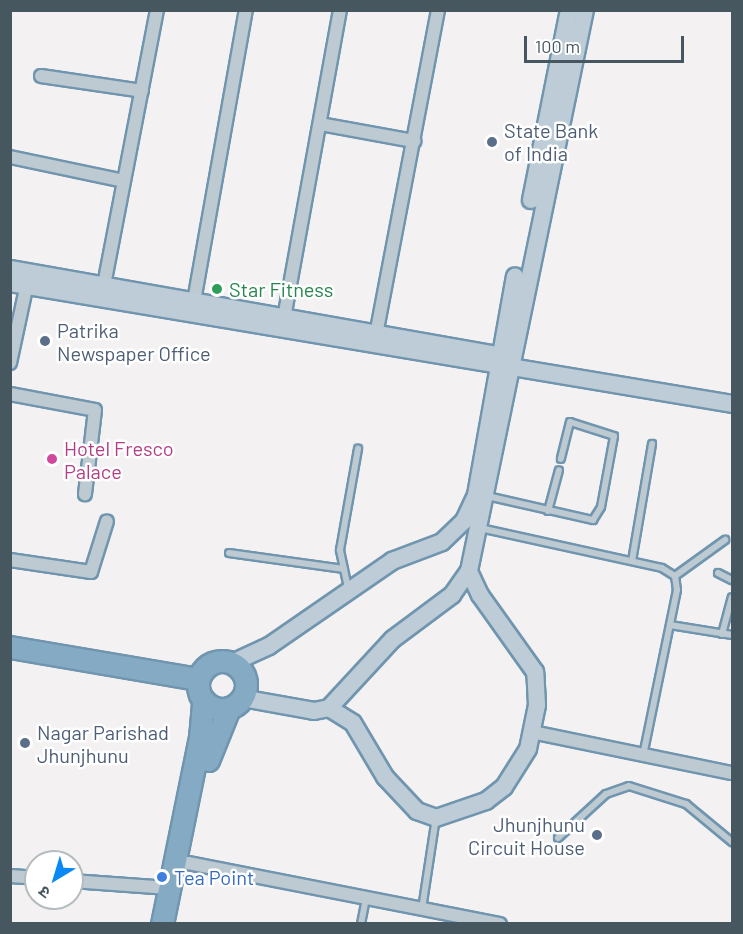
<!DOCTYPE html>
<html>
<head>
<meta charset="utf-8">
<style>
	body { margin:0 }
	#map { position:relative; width:743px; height:934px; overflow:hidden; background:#f3f1f1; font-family:Barlow,"Noto Sans Devanagari",sans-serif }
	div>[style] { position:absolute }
	.roads { filter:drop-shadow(2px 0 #7095af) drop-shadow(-2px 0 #7095af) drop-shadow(0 2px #7095af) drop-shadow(0 -2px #7095af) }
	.lane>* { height:6px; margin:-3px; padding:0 3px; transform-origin:3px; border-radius:3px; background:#becad1 }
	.street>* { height:12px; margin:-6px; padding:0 6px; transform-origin:6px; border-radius:6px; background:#becad1 }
	.secondary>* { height:16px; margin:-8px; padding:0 8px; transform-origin:8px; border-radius:8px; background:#bdccd6 }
	.highway>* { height:21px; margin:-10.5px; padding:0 10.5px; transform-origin:10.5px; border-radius:10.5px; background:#85aac3 }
	.highway>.ring { margin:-10.5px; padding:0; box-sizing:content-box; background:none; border:21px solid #85aac3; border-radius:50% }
	.dots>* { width:16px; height:16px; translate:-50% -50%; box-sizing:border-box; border:3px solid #fff; border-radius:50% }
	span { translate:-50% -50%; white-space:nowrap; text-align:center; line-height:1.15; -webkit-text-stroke:5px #fff; paint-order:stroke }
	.service-label { font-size:20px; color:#4e5e75 }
	.left { translate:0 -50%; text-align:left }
	.right { translate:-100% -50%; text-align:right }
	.leisure-label { font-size:20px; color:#27864d }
	.hotel-label { font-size:20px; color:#b23c85 }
	.shop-label { font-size:20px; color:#366cbe }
	.frame { position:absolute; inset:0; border:12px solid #475760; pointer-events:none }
	.north { position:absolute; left:24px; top:850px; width:60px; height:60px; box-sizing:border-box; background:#fff; border:2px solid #b5bcbf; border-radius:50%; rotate:218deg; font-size:16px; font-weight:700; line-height:24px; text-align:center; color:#475760 }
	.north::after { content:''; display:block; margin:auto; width:21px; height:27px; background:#0a89f4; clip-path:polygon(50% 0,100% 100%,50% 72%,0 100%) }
	.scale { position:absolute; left:524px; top:36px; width:160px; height:27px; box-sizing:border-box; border:3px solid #475760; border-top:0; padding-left:8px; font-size:18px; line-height:21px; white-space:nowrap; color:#475760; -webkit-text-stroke:4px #fff; paint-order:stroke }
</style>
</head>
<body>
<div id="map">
	<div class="roads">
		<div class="lane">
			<div style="left:487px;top:496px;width:109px;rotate:12.8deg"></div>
			<div style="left:593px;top:520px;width:15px;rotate:-58deg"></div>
			<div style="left:601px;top:507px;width:72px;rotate:-79.6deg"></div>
			<div style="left:614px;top:436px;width:46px;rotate:-162.3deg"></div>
			<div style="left:570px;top:422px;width:38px;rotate:104deg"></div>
			<div style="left:548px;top:511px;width:42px;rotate:-75deg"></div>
			<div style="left:480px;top:528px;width:186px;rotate:12.4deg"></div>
			<div style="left:662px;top:568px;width:15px;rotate:32deg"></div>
			<div style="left:675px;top:576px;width:14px;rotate:82deg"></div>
			<div style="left:677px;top:590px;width:169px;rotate:101.6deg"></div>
			<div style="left:229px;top:553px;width:116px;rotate:7.9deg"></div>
			<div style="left:632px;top:561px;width:119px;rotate:-80.3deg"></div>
			<div style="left:718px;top:573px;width:16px;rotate:27deg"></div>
			<div style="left:675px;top:576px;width:62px;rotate:-35.8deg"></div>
			<div style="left:348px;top:588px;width:39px;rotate:-102deg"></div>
			<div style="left:340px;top:550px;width:103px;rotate:-79.9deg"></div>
			<div style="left:670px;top:625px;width:63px;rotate:9.2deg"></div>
			<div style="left:722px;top:634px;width:38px;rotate:-75deg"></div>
			<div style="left:558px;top:838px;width:65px;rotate:-42.5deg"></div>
			<div style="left:606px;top:794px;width:24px;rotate:-19deg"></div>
			<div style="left:629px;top:786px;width:60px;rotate:17.5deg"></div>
			<div style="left:686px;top:804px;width:60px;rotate:39.6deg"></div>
			<div style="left:422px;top:909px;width:92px;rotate:-81.3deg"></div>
			<div style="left:361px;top:924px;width:26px;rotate:-79deg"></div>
		</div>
		<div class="street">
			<div style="left:41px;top:76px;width:102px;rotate:8.4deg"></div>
			<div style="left:320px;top:124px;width:96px;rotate:10.3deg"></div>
			<div style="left:10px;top:157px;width:116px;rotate:11.9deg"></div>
			<div style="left:104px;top:285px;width:280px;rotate:-79.1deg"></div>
			<div style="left:194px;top:301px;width:296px;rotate:-79.9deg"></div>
			<div style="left:284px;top:318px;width:313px;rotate:-79.7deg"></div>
			<div style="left:376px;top:335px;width:331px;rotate:-79.2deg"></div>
			<div style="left:10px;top:363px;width:86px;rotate:-77.9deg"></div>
			<div style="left:10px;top:394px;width:86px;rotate:10.7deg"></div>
			<div style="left:95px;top:410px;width:85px;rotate:96.8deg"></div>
			<div style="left:10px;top:560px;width:82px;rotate:8.4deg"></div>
			<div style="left:91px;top:572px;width:53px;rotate:-72.6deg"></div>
			<div style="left:532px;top:732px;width:204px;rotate:11.6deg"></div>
			<div style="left:188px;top:863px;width:318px;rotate:11.1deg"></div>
			<div style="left:10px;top:876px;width:26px;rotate:4deg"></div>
			<div style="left:72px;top:881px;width:97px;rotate:4.1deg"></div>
		</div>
		<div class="secondary">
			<div style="left:531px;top:200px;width:194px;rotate:-78.7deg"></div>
			<div style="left:10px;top:269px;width:507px;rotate:10deg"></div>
			<div style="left:10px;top:283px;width:732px;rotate:9.51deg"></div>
			<div style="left:232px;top:663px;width:41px;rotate:-24.7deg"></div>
			<div style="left:269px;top:646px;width:150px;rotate:-34.6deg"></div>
			<div style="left:392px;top:561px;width:53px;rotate:-20.8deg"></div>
			<div style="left:442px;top:542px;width:30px;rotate:-44deg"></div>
			<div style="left:464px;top:521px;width:29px;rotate:-65deg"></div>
			<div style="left:476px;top:495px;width:222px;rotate:-79.9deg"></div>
			<div style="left:242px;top:698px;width:73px;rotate:10.2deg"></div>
			<div style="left:314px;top:711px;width:15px;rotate:-11deg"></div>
			<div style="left:329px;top:708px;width:94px;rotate:-47.2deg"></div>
			<div style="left:393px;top:639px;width:74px;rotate:-36.7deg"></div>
			<div style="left:452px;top:595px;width:29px;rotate:-55deg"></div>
			<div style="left:469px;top:571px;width:573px;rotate:-78.32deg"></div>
			<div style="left:329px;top:708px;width:28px;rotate:32deg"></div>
			<div style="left:353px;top:723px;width:63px;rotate:59.3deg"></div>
			<div style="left:385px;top:777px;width:47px;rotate:46.7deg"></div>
			<div style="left:417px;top:811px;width:20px;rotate:20deg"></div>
			<div style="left:436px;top:818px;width:53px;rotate:-18.8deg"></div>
			<div style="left:486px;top:801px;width:23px;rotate:-38deg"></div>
			<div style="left:504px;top:787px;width:45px;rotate:-57.7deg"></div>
			<div style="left:528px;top:749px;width:45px;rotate:-78.4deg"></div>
			<div style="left:537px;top:705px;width:33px;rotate:-93deg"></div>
			<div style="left:535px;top:672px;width:95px;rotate:-125.5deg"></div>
			<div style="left:480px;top:595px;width:26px;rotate:-115deg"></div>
		</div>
		<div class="highway">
			<div style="left:10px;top:647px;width:191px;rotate:9.7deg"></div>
			<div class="ring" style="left:198px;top:661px;width:27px;height:27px"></div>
			<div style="left:208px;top:760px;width:56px;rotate:-68deg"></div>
			<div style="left:162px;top:924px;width:190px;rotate:-78.5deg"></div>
			<div style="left:200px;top:738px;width:38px;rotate:-85deg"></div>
		</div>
	</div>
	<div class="dots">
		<div style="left:492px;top:142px;background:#5c6f8a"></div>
		<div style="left:217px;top:289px;background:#2e9e5b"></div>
		<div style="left:45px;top:341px;background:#5c6f8a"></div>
		<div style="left:52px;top:459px;background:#d1479c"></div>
		<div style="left:25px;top:743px;background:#5c6f8a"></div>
		<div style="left:597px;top:835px;background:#5c6f8a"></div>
		<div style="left:162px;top:877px;background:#3f7fe0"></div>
	</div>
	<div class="service-label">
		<span class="left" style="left:504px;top:142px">State Bank<br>of India</span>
		<span class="left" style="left:57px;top:342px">Patrika<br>Newspaper Office</span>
		<span class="left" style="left:37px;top:744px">Nagar Parishad<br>Jhunjhunu</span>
		<span class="right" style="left:585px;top:836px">Jhunjhunu<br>Circuit House</span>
	</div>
	<div class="leisure-label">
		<span class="left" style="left:229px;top:289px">Star Fitness</span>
	</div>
	<div class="hotel-label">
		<span class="left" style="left:64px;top:460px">Hotel Fresco<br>Palace</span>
	</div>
	<div class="shop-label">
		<span class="left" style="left:174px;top:877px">Tea Point</span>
	</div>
	<div class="frame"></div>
	<div class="north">उ</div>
	<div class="scale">100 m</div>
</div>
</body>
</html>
